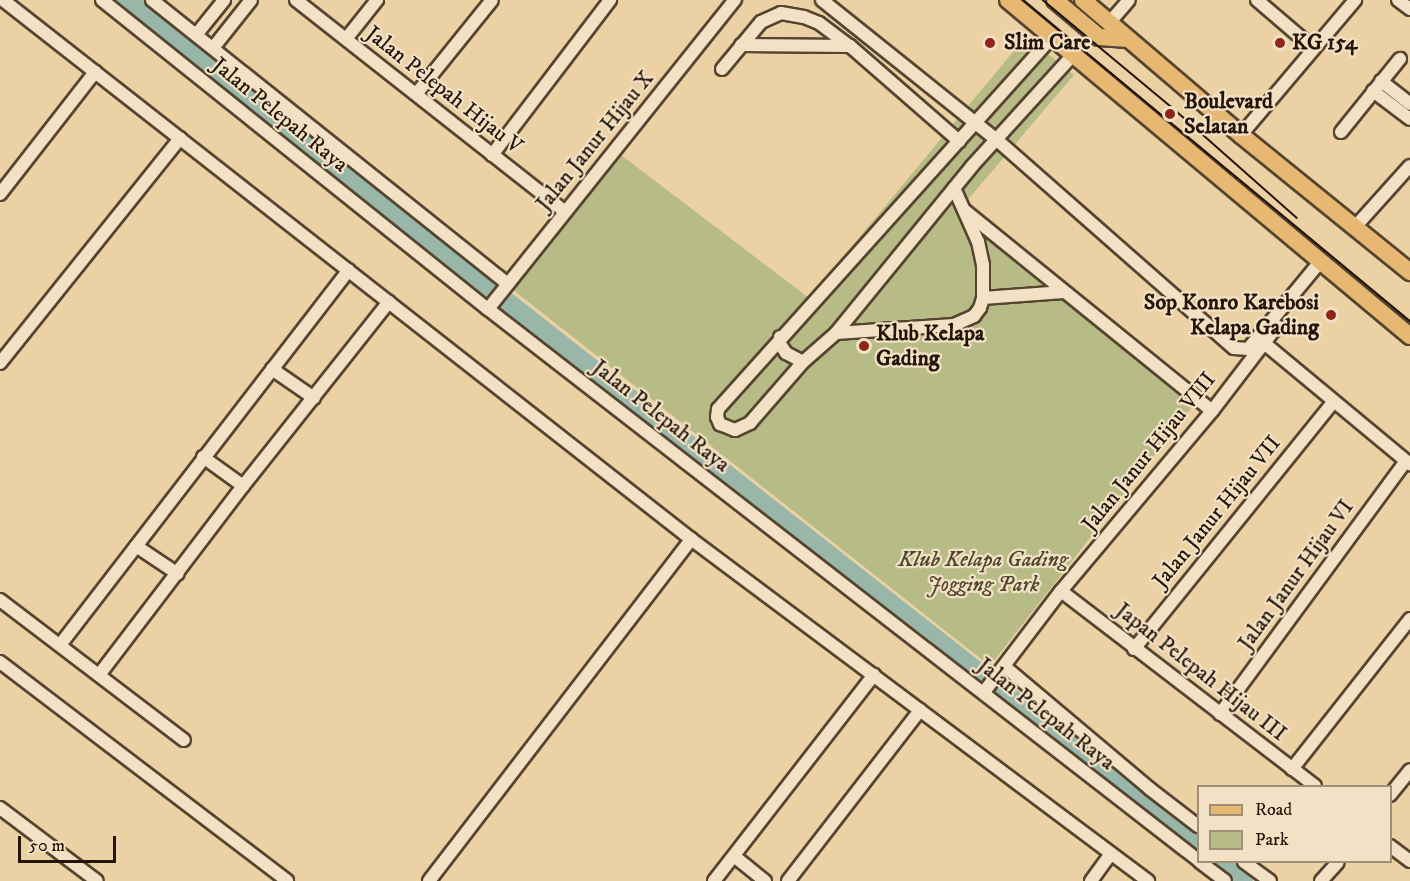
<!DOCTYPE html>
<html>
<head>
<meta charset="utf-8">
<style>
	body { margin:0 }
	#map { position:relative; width:1410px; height:881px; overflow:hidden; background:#ebd1a4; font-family:"IM FELL DW Pica",serif }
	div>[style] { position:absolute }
	.green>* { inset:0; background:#b7bc86 }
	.river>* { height:24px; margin:-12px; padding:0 12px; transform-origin:12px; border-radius:12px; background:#98b7a9 }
	.roads { filter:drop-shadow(2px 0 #554430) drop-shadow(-2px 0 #554430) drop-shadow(0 2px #554430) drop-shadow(0 -2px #554430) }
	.minor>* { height:12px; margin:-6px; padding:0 6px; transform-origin:6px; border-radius:6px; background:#f2e1c4 }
	.major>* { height:16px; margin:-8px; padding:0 8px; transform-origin:8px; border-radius:8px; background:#e6b872 }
	.tram>* { height:1.5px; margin:-0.75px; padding:0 0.75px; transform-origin:0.75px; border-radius:0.75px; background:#231509 }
	.dots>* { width:16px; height:16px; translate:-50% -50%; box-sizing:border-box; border:3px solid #f2e1c4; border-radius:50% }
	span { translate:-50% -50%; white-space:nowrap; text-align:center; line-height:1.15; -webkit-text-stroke:4.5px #f2e1c4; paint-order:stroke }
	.poi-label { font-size:22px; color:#231509; font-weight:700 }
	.left { translate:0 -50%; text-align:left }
	.right { translate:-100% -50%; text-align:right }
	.street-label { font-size:22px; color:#231509 }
	.park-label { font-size:22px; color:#4f472e; font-style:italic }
	.legend { position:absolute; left:1197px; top:785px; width:195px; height:78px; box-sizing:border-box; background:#f2e1c4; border:2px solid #9f8f79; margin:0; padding:8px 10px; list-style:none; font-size:18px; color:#231509 }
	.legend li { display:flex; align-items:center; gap:12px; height:30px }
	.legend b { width:30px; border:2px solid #9f8f79 }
	.scale { position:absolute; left:18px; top:836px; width:98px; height:27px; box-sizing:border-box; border:3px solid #231509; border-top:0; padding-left:8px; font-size:18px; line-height:21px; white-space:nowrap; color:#231509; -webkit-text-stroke:4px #f2e1c4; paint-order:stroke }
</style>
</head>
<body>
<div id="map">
	<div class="green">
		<div style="clip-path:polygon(1026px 36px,1074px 75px,965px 203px,1203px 393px,990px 666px,512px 289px,621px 155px,809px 298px)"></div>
	</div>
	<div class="river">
		<div style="left:124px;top:0;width:466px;rotate:38.5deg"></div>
		<div style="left:506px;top:304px;width:880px;rotate:38.17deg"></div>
		<div style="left:1216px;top:862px;width:31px;rotate:37deg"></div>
	</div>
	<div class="roads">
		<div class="minor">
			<div style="left:3px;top:0;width:874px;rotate:38.08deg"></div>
			<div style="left:691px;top:539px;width:571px;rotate:36.81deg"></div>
			<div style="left:102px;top:0;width:494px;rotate:38.7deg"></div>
			<div style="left:488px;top:309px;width:899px;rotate:37.81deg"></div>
			<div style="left:152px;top:0;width:455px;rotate:38.6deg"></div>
			<div style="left:296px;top:0;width:342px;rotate:38.2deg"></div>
			<div style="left:822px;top:0;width:224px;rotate:38.7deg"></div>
			<div style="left:997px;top:140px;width:315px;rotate:41.3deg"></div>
			<div style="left:1234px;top:348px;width:14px;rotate:4deg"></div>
			<div style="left:1248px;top:349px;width:113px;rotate:-50.4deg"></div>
			<div style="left:1257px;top:0;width:74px;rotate:40.6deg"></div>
			<div style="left:1398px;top:0;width:15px;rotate:37deg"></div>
			<div style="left:1109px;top:23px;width:30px;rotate:-49deg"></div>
			<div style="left:196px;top:35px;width:45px;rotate:-51.3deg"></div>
			<div style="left:1053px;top:36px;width:501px;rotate:131.93deg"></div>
			<div style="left:718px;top:409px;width:8px;rotate:97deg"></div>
			<div style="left:717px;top:417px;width:8px;rotate:67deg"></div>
			<div style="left:720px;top:424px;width:16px;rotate:22deg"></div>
			<div style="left:735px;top:430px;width:17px;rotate:-25deg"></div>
			<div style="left:750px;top:423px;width:81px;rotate:-49deg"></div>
			<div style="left:803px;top:362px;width:44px;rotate:-41.3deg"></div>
			<div style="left:836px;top:333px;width:215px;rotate:-50.8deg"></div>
			<div style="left:972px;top:166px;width:151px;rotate:-47.7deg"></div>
			<div style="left:346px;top:39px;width:50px;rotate:-51.5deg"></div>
			<div style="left:741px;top:45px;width:109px;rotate:0.5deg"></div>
			<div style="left:213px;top:48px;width:61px;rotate:-51.6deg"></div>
			<div style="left:722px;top:69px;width:61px;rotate:-50.3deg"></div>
			<div style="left:761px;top:22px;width:22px;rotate:-24deg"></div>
			<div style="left:781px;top:13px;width:23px;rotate:10deg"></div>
			<div style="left:804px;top:17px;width:16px;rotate:22deg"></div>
			<div style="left:819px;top:23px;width:39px;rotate:37deg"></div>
			<div style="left:850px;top:46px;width:145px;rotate:41.1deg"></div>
			<div style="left:1381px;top:81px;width:37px;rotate:38deg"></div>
			<div style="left:1373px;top:91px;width:46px;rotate:37.1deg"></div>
			<div style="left:417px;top:93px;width:119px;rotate:-51.1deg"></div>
			<div style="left:1341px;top:132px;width:94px;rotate:-51.1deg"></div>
			<div style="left:1241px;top:135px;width:177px;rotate:-49.8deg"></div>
			<div style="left:492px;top:155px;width:195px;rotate:-52.7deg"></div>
			<div style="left:0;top:194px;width:155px;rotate:-52.1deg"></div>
			<div style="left:964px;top:210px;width:319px;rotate:39deg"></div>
			<div style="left:1355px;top:227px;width:82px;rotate:-48deg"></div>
			<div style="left:983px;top:298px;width:81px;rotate:-4.2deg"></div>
			<div style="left:488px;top:309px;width:396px;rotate:-51.4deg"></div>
			<div style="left:836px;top:333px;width:118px;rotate:-3.9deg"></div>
			<div style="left:954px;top:325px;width:22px;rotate:-24deg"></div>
			<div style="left:974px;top:316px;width:10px;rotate:-53deg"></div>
			<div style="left:980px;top:308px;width:10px;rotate:-73deg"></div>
			<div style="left:983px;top:298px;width:33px;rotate:-90deg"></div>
			<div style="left:983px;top:265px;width:24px;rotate:-102deg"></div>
			<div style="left:978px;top:242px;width:59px;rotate:-114deg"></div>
			<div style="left:780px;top:337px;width:7px;rotate:90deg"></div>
			<div style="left:780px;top:344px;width:11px;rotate:56deg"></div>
			<div style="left:786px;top:353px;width:19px;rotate:28deg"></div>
			<div style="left:1264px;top:343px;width:190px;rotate:39.7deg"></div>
			<div style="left:0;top:363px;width:288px;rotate:-51.3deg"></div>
			<div style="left:272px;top:369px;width:51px;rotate:34.6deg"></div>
			<div style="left:203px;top:457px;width:49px;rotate:35.9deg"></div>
			<div style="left:136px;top:546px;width:50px;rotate:33.7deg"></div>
			<div style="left:1061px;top:591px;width:320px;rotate:37.5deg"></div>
			<div style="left:0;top:600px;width:231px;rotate:37.3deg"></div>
			<div style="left:60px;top:645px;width:473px;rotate:-52.4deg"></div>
			<div style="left:1134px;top:649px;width:317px;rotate:-51.1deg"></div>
			<div style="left:0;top:662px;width:361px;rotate:37.3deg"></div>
			<div style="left:1004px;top:666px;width:191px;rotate:40.1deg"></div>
			<div style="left:1150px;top:789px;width:61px;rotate:37.6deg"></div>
			<div style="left:99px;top:675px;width:238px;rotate:-52.7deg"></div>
			<div style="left:243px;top:486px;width:235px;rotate:-51.6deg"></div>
			<div style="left:984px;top:692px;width:127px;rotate:-52.7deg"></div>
			<div style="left:1061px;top:591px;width:235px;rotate:-50deg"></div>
			<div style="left:1212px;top:411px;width:107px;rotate:-52.6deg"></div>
			<div style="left:1220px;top:714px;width:314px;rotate:-53.7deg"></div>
			<div style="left:1292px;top:769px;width:191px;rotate:-51.8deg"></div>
			<div style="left:1390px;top:795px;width:32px;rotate:-51deg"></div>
			<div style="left:0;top:808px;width:121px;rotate:37deg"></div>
			<div style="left:1390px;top:846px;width:25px;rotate:37deg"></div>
			<div style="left:734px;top:856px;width:40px;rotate:39deg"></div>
			<div style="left:1200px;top:862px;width:31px;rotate:37deg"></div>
			<div style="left:1244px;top:862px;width:32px;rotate:36deg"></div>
			<div style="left:429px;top:881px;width:431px;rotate:-52.5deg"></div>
			<div style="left:714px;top:881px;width:261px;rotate:-52.2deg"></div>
			<div style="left:788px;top:881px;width:216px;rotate:-52.3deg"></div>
			<div style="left:1091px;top:881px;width:34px;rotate:-54deg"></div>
			<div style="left:1321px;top:881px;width:25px;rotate:-48deg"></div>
		</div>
		<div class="major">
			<div style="left:1008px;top:0;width:524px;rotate:39.89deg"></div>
			<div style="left:1055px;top:0;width:57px;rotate:40.1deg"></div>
			<div style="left:1099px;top:37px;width:29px;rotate:4deg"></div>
			<div style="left:1083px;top:0;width:208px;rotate:40.5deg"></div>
			<div style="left:1241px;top:135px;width:218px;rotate:39deg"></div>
		</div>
	</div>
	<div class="tram">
		<div style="left:1023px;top:0;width:503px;rotate:39.67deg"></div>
		<div style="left:1043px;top:0;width:170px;rotate:39.8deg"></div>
		<div style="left:1174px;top:109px;width:164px;rotate:41.5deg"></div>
	</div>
	<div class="dots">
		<div style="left:990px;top:43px;background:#8f2418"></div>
		<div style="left:1280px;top:43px;background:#8f2418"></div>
		<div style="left:1170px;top:114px;background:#8f2418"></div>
		<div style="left:1331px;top:315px;background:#8f2418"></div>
		<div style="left:864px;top:346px;background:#8f2418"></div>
	</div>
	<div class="poi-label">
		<span class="left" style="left:1004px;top:43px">Slim Care</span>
		<span class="left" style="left:1292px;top:43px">KG 154</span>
		<span class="left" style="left:1184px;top:114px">Boulevard<br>Selatan</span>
		<span class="right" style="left:1319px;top:315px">Sop Konro Karebosi<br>Kelapa Gading</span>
		<span class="left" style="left:876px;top:346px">Klub Kelapa<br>Gading</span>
	</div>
	<div class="street-label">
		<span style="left:444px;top:90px;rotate:38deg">Jalan Pelepah Hijau V</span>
		<span style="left:280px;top:115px;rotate:39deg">Jalan Pelepah Raya</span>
		<span style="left:595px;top:141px;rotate:-51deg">Jalan Janur Hijau X</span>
		<span style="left:661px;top:416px;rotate:38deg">Jalan Pelepah Raya</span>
		<span style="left:1149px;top:452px;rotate:-51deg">Jalan Janur Hijau VIII</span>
		<span style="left:1217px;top:512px;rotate:-51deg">Jalan Janur Hijau VII</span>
		<span style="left:1296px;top:575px;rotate:-54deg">Jalan Janur Hijau VI</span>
		<span style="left:1201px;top:672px;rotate:38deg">Japan Pelepah Hijau III</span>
		<span style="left:1046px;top:714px;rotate:38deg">Jalan Pelepah Raya</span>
	</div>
	<div class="park-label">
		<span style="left:983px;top:572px">Klub Kelapa Gading<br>Jogging Park</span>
	</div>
	<ul class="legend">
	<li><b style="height:8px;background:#e6b872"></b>Road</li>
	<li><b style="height:16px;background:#b7bc86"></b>Park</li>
	</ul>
	<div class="scale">50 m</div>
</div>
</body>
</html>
